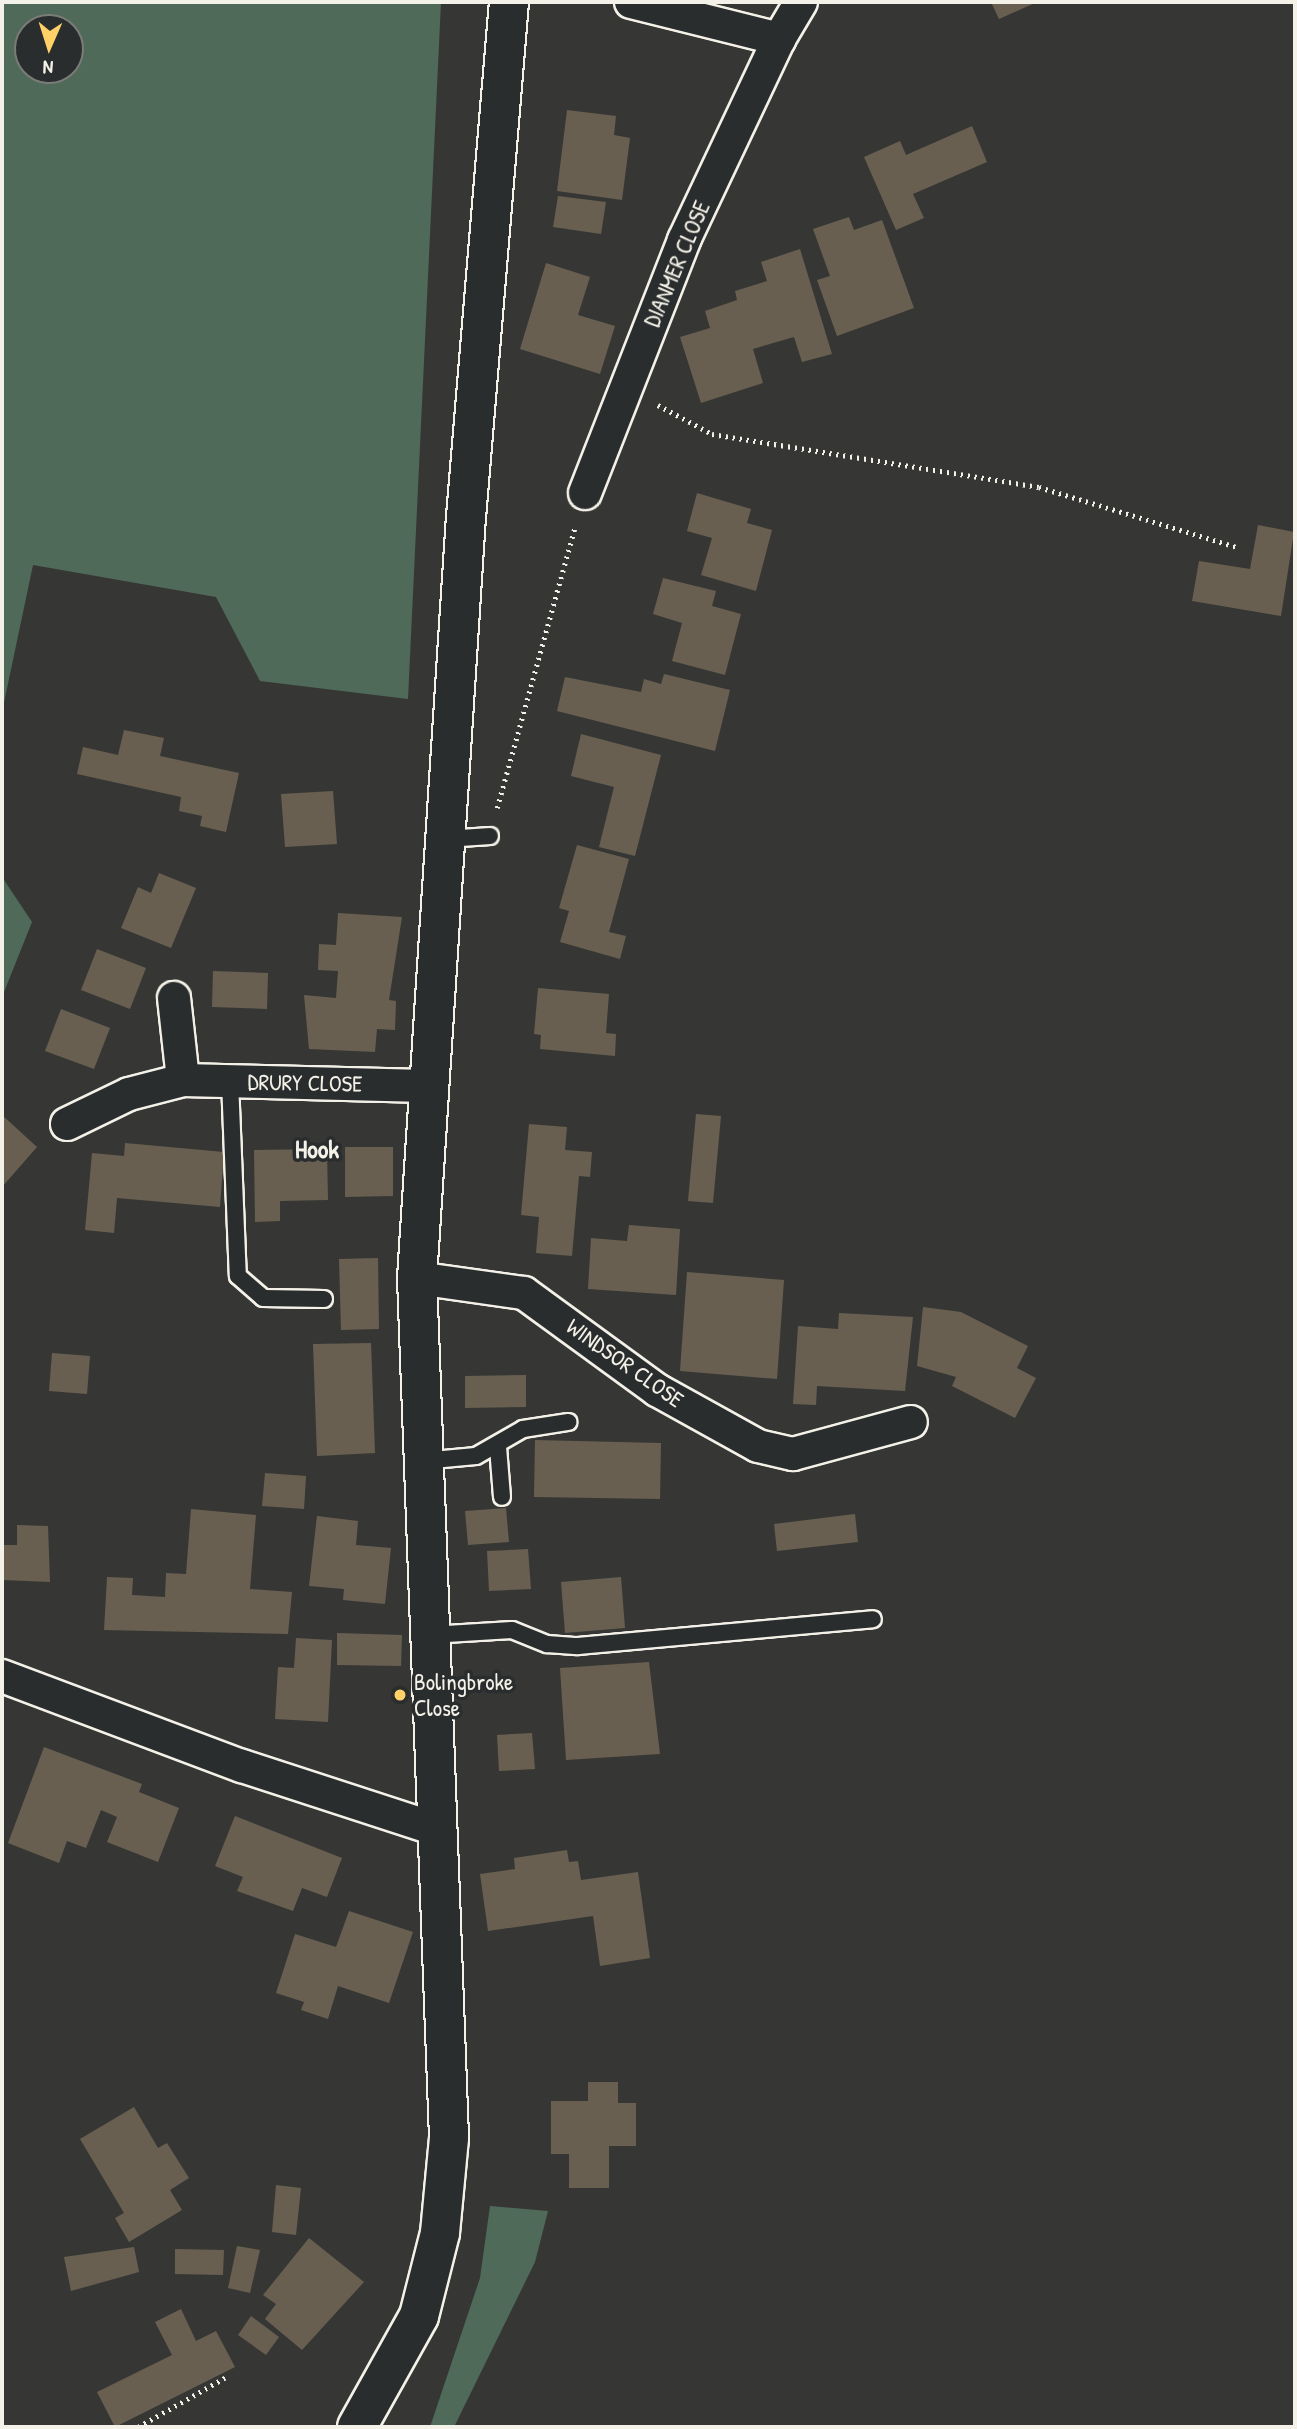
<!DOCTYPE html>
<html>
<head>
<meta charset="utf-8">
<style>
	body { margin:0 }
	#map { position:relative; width:1297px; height:2429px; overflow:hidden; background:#363735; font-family:"Patrick Hand",sans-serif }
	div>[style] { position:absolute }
	.green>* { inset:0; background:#506a59 }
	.building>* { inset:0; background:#685f50 }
	.path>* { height:4.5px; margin-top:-2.25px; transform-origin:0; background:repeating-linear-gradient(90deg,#f4f1e8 0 2px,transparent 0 7px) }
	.roads { filter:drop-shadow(2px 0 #f4f1e8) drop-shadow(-2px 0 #f4f1e8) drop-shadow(0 2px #f4f1e8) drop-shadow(0 -2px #f4f1e8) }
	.service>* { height:16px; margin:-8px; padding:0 8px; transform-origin:8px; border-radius:8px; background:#2a2d2e }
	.minor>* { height:32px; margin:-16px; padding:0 16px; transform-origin:16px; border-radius:16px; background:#2a2d2e }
	.tertiary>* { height:38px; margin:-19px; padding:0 19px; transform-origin:19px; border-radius:19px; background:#2a2d2e }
	.dots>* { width:19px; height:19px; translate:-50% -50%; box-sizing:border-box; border:4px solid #2a2d2e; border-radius:50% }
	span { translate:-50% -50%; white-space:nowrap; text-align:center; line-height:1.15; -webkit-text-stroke:7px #2a2d2e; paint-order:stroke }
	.street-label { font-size:23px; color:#f4f1e8 }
	.poi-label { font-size:23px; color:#f4f1e8 }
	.left { translate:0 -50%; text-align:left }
	.quarter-label { font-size:26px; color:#f4f1e8; font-weight:700 }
	.frame { position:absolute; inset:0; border:4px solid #f4f1e8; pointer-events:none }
	.north { position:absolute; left:14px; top:14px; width:70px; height:70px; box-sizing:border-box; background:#2a2d2e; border:2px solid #7b7b78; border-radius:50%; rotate:183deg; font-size:19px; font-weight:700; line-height:28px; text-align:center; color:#f4f1e8 }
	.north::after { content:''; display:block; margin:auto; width:24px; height:32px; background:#ffd166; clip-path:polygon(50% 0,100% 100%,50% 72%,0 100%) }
</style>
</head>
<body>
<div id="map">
	<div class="green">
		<div style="clip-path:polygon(evenodd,2px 2px,441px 2px,408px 699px,260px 681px,216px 597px,33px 565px,2px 712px,2px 2px,28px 28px,70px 28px,70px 70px,28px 70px,28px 28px)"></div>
		<div style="clip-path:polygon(2px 877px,32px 922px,2px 997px)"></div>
		<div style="clip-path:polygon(490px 2206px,548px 2211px,535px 2262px,454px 2427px,430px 2427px,480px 2278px)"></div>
	</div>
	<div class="building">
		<div style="clip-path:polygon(991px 2px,1037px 2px,999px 19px)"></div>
		<div style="clip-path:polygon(567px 110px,616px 116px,614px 135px,630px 138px,622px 200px,557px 191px)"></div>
		<div style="clip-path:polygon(972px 126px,987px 162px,913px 194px,924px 218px,896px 230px,864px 157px,900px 141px,906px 155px)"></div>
		<div style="clip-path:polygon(558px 196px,606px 202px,601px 234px,553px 227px)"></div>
		<div style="clip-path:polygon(849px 217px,854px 230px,882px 220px,914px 308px,837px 336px,817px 280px,830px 276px,813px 229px)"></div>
		<div style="clip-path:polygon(800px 249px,832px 354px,802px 362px,794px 337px,753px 349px,763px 383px,701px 403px,680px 337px,710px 328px,705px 311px,737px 300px,735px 291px,767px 281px,761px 262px)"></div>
		<div style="clip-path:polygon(546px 263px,590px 277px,578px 315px,615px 326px,600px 374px,520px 349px)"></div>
		<div style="clip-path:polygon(697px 493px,751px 509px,747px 523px,772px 530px,756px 591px,701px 575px,712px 538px,687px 531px)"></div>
		<div style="clip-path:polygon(1258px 525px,1294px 532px,1281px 616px,1192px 601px,1199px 561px,1250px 569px)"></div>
		<div style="clip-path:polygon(663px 578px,716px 591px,712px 606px,741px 614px,725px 675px,672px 661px,682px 623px,653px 614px)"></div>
		<div style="clip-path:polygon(664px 674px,730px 690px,715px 751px,557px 711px,565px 677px,641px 692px,644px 679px,661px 684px)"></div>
		<div style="clip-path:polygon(124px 730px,164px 738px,160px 756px,239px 773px,226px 832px,200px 826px,202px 816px,179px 811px,181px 797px,77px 774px,83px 747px,118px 755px)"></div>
		<div style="clip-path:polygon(581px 734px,661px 755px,635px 856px,599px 847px,614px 787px,571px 776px)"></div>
		<div style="clip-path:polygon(333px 791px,337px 844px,285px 847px,281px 794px)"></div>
		<div style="clip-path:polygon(577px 845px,629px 859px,609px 932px,626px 936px,620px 959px,560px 942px,569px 911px,559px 908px)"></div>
		<div style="clip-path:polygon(159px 873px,196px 888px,171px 948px,121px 928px,138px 887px,151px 893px)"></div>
		<div style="clip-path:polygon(338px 913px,402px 917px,389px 1000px,396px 1001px,395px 1030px,377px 1029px,375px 1052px,309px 1049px,304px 995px,336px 998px,338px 971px,318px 970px,319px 944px,336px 945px)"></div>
		<div style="clip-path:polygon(97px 949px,146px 968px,130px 1009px,81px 990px)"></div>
		<div style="clip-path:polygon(213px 971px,268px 973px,267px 1009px,212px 1007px)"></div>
		<div style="clip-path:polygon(538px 988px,609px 994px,606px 1033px,616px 1034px,615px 1056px,540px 1049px,541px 1035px,534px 1034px)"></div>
		<div style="clip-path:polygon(61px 1009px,110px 1028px,94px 1069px,45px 1051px)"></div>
		<div style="clip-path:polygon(696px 1114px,721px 1116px,713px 1203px,688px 1201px)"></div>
		<div style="clip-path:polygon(2px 1115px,37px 1147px,2px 1187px)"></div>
		<div style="clip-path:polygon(529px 1124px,567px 1127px,565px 1150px,592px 1152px,590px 1177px,579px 1176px,572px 1256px,536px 1253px,539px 1217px,521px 1215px)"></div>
		<div style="clip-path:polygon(125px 1143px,224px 1152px,220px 1207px,117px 1198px,114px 1233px,85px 1230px,92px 1153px,124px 1156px)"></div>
		<div style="clip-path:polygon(345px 1147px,393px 1147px,393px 1196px,345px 1197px)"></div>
		<div style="clip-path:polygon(327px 1149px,328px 1200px,280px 1201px,280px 1221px,255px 1222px,254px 1150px)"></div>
		<div style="clip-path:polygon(629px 1225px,680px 1229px,676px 1295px,588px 1289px,591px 1238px,627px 1241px)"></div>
		<div style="clip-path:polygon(378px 1258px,379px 1329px,341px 1330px,339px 1259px)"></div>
		<div style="clip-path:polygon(687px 1272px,784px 1280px,777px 1379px,680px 1371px)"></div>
		<div style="clip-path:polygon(923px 1307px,961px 1312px,1028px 1346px,1017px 1368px,1036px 1378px,1015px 1418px,952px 1386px,956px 1377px,917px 1366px)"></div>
		<div style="clip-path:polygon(839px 1313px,913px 1317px,905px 1391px,817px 1386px,816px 1405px,793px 1404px,798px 1326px,838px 1329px)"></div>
		<div style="clip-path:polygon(371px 1343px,375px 1453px,317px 1456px,313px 1344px)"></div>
		<div style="clip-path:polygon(52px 1353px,90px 1356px,87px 1394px,49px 1391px)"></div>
		<div style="clip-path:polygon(526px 1375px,526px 1407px,465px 1408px,465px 1376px)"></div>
		<div style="clip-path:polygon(535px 1440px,661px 1443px,660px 1499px,534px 1497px)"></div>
		<div style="clip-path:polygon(265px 1473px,306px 1476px,304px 1509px,262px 1506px)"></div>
		<div style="clip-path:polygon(506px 1508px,509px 1542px,468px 1545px,465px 1511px)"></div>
		<div style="clip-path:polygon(191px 1509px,256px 1515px,250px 1589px,292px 1592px,288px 1634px,104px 1630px,107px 1577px,133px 1578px,132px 1595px,165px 1597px,166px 1573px,186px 1574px)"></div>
		<div style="clip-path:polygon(855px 1514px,858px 1542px,777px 1551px,774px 1524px)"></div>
		<div style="clip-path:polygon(317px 1516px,358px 1521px,356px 1545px,391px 1548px,385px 1604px,343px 1600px,344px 1589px,309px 1586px)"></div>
		<div style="clip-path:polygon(17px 1525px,48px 1526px,50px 1582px,2px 1580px,2px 1545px,17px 1545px)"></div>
		<div style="clip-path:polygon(528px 1549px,531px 1589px,489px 1591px,487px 1551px)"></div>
		<div style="clip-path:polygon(621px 1577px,625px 1628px,565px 1633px,561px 1582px)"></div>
		<div style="clip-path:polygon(337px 1633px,402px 1635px,401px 1666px,337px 1665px)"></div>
		<div style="clip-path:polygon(296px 1638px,332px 1640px,328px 1722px,275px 1719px,278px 1667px,294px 1668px)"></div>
		<div style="clip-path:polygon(649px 1662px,660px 1754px,566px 1760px,560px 1668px)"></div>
		<div style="clip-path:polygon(532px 1733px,535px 1769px,499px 1771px,497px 1735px)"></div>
		<div style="clip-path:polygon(44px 1747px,142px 1784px,139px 1792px,179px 1808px,158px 1862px,107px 1842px,117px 1817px,101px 1810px,86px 1848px,67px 1841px,59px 1863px,8px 1843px)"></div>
		<div style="clip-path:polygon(235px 1816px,342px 1858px,327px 1897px,302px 1888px,293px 1911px,237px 1891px,243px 1877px,215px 1866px)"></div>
		<div style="clip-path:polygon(567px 1850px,569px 1862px,578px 1861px,581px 1880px,638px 1872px,650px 1958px,600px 1966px,593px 1916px,488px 1931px,480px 1874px,515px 1869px,514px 1858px)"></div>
		<div style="clip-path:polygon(349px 1911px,413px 1932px,389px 2003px,338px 1986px,328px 2019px,301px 2010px,304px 2002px,276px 1993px,295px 1934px,336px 1947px)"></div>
		<div style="clip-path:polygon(588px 2082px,618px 2082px,618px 2103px,636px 2103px,636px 2146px,609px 2146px,609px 2188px,569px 2188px,569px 2154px,551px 2154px,551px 2101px,588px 2101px)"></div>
		<div style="clip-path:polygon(134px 2107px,158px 2148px,167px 2143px,189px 2178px,170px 2190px,182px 2210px,129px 2242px,115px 2218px,124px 2213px,80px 2139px)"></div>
		<div style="clip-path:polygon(276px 2185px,301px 2188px,296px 2235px,272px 2232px)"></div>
		<div style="clip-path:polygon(309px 2238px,364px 2282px,302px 2350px,265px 2319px,276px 2304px,263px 2295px)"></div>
		<div style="clip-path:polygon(237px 2246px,260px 2250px,250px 2293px,228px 2288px)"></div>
		<div style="clip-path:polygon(134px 2247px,139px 2272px,71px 2291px,64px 2257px)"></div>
		<div style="clip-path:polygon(175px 2249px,224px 2250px,223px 2275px,175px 2274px)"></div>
		<div style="clip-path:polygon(181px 2309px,196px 2341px,216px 2331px,235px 2367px,115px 2427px,97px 2392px,172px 2355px,155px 2322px)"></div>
		<div style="clip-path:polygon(251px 2316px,279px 2337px,266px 2355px,238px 2335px)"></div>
	</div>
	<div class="path">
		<div style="left:658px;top:405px;width:61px;rotate:28.2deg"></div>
		<div style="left:712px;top:434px;width:331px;rotate:9.2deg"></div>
		<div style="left:1039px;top:487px;width:207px;rotate:16.9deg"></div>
		<div style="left:497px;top:808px;width:293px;rotate:-74.5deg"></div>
		<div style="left:138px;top:2427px;width:101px;rotate:-29.6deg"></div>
	</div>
	<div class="roads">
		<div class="service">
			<div style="left:446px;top:839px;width:44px;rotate:-3.9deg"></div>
			<div style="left:230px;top:1081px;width:195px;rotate:87.7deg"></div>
			<div style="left:238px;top:1276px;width:33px;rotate:41deg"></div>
			<div style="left:263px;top:1298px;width:61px;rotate:0.9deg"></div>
			<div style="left:498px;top:1447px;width:50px;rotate:85.4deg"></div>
			<div style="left:422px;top:1461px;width:54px;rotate:-5.3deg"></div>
			<div style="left:476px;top:1456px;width:54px;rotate:-29.9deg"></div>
			<div style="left:523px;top:1429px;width:46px;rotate:-8.8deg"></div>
			<div style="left:430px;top:1635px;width:82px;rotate:-3.5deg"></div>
			<div style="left:512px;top:1630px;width:38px;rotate:22deg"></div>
			<div style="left:547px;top:1644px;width:31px;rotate:4deg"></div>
			<div style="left:578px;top:1646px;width:296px;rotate:-5.2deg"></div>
		</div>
		<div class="minor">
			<div style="left:631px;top:2px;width:153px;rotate:14deg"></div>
			<div style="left:779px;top:39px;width:43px;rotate:-59.3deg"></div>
			<div style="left:585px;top:493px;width:272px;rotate:-68.6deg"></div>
			<div style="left:684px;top:240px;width:222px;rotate:-64.7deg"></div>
			<div style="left:174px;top:998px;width:82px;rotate:83.7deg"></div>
			<div style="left:67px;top:1124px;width:69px;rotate:-25.8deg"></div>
			<div style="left:129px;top:1094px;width:56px;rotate:-14.5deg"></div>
			<div style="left:183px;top:1080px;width:243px;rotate:1.4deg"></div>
			<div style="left:417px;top:1278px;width:108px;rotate:8deg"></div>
			<div style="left:524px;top:1293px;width:165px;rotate:36.1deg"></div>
			<div style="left:657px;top:1390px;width:115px;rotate:29deg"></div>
			<div style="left:758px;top:1446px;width:36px;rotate:13deg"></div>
			<div style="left:793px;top:1454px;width:122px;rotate:-15.2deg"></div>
			<div style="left:2px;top:1676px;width:256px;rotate:20.6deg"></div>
			<div style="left:242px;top:1766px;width:207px;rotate:18deg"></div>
		</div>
		<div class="tertiary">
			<div style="left:357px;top:2427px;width:127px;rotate:-60.8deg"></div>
			<div style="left:419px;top:2316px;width:86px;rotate:-75.8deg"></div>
			<div style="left:440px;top:2233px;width:95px;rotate:-84.6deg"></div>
			<div style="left:449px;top:2138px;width:861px;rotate:-92.13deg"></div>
			<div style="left:417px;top:1278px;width:763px;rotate:-86.32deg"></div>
			<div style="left:466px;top:517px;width:517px;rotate:-85.23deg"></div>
		</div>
	</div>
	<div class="dots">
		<div style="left:400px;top:1695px;background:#ffd166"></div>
	</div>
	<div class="street-label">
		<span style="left:677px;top:264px;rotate:-67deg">DIANMER CLOSE</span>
		<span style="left:305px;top:1083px;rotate:1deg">DRURY CLOSE</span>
		<span style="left:625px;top:1363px;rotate:35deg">WINDSOR CLOSE</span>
	</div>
	<div class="poi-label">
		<span class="left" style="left:414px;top:1695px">Bolingbroke<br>Close</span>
	</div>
	<div class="quarter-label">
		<span style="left:317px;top:1149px">Hook</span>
	</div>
	<div class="frame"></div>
	<div class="north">N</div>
</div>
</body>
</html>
